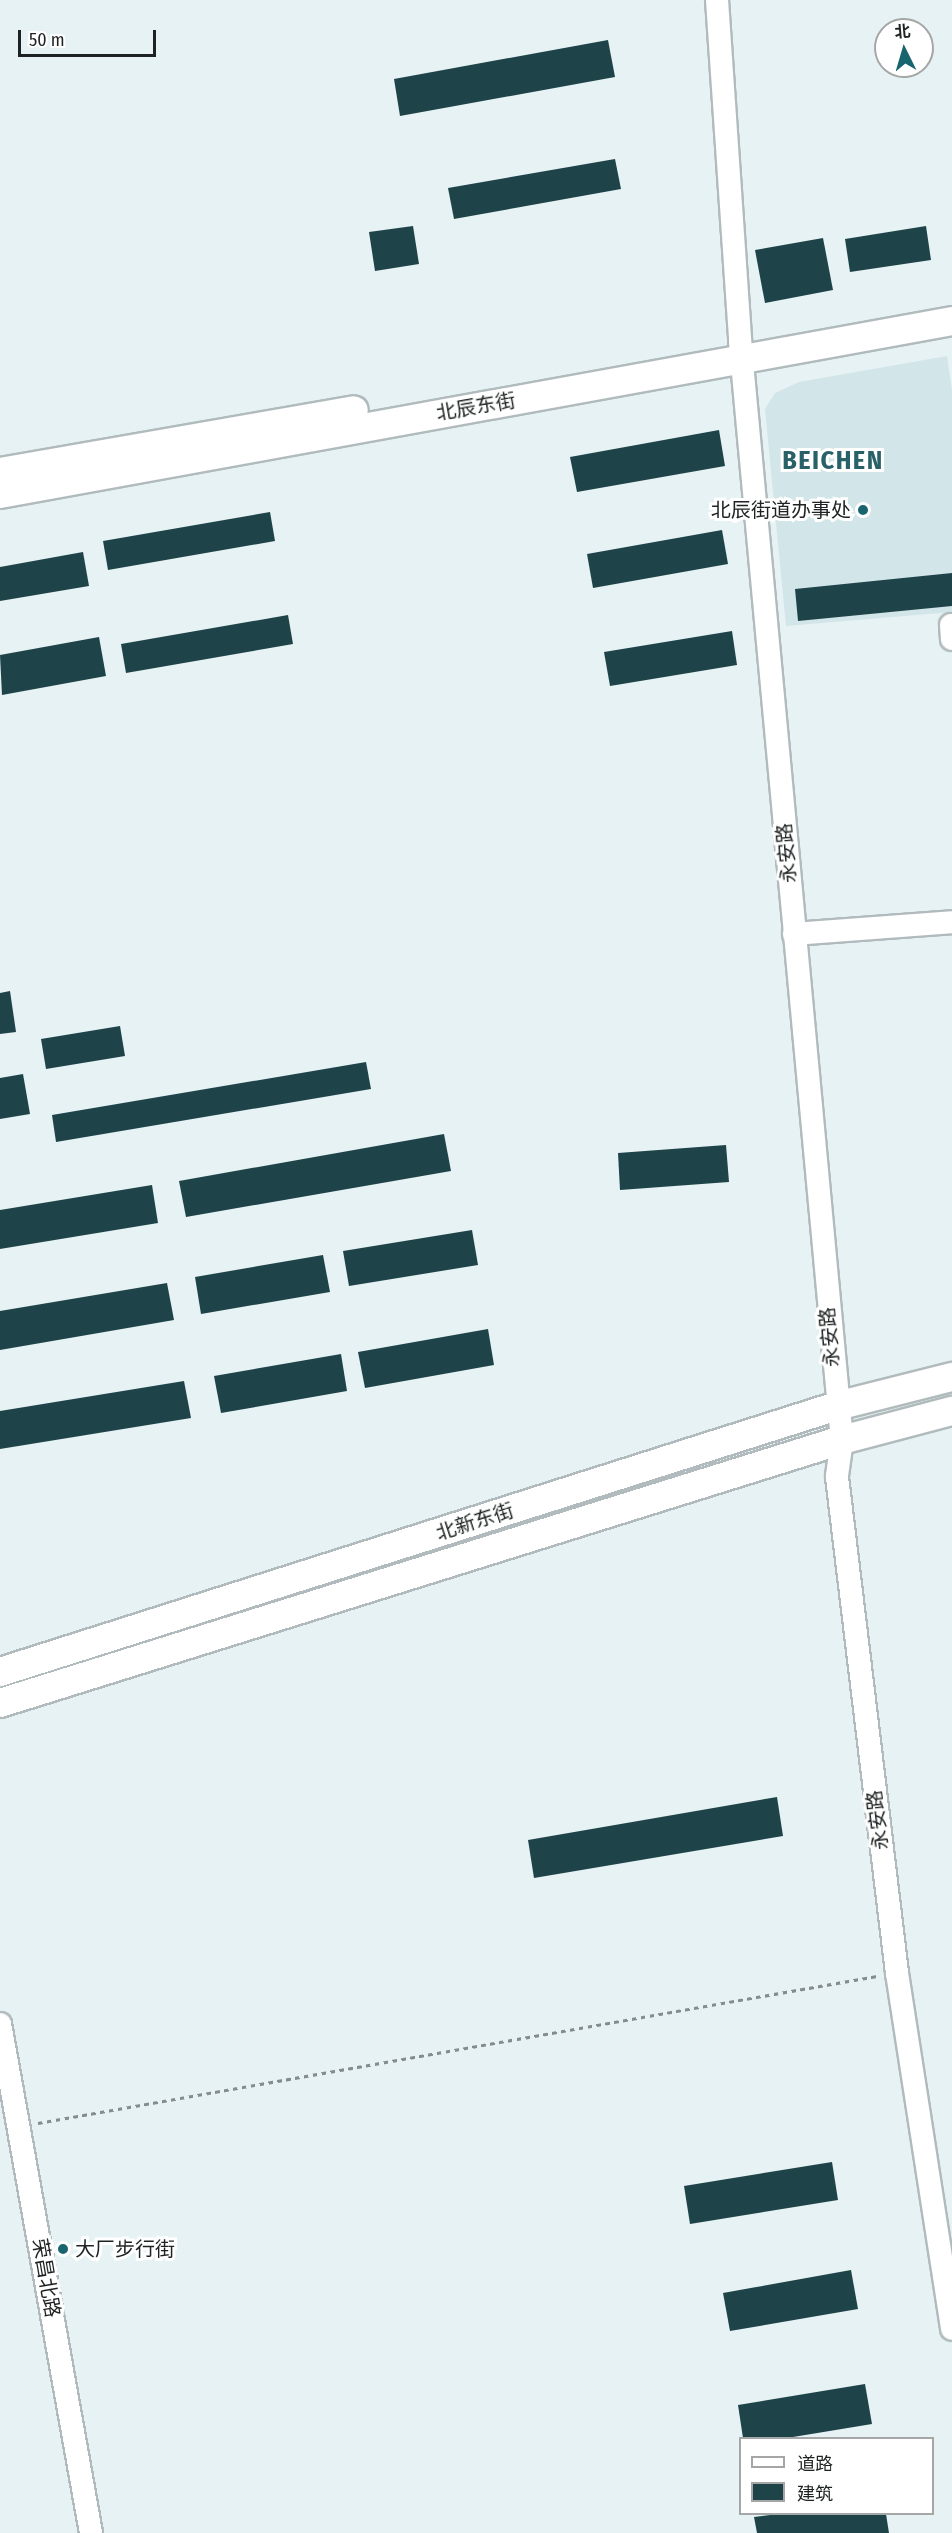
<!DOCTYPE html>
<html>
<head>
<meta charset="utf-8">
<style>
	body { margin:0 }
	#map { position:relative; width:952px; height:2533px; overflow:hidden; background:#e7f2f4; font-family:"Fira Sans Condensed","Noto Sans SC",sans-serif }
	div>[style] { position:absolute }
	.built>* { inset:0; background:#d2e5e8 }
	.building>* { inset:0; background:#1e4449 }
	.path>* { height:3px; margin-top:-1.5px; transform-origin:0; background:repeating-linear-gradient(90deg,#848c8d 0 4.5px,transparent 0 9px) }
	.roads { filter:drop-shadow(2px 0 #b1bbbd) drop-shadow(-2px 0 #b1bbbd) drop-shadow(0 2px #b1bbbd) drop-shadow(0 -2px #b1bbbd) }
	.minor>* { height:22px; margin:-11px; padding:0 11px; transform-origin:11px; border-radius:11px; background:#fff }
	.major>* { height:28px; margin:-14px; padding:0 14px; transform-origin:14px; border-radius:14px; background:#fff }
	.dots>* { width:16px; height:16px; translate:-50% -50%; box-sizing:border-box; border:3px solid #fff; border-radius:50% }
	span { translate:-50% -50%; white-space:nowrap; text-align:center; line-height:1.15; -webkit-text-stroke:6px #fff; paint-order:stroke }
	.street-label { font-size:20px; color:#1e2222 }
	.poi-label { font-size:20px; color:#1e2222 }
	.right { translate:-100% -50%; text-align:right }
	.left { translate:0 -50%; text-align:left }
	.district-label { font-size:26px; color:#296169; font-weight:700; letter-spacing:1.5px }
	.legend { position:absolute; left:739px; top:2437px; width:195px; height:78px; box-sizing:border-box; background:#fff; border:2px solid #a5a7a7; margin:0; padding:8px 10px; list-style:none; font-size:18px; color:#1e2222 }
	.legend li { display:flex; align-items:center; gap:12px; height:30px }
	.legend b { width:30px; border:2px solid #a5a7a7 }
	.north { position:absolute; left:874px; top:18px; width:60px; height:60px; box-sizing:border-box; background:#fff; border:2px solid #a5a7a7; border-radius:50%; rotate:355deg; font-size:16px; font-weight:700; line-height:24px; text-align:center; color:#1e2222 }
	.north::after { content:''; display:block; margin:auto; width:21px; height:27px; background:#19656f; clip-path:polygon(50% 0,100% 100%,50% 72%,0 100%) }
	.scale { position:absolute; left:18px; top:30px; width:138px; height:27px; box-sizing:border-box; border:3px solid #1e2222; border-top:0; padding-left:8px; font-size:18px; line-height:21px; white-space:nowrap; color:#1e2222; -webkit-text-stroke:4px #fff; paint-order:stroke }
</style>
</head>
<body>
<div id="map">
	<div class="built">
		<div style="clip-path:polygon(947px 356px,952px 391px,952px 612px,786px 626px,765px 409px,775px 393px,799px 382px)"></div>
	</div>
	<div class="building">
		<div style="clip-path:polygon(608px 40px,615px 77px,400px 116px,394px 79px)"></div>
		<div style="clip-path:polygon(615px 159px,621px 189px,454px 219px,448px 188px)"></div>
		<div style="clip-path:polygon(413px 226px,419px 264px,375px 271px,369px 232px)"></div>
		<div style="clip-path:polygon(926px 226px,931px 260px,850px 272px,845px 239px)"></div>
		<div style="clip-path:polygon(823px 238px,833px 290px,765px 303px,755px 250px)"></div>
		<div style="clip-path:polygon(719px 430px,725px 466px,577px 492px,570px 457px)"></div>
		<div style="clip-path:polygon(270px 512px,275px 541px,108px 570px,103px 541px)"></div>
		<div style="clip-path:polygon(722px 530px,728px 564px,593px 588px,587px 554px)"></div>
		<div style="clip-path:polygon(83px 552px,89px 586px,0 601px,0 567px)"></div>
		<div style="clip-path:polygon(952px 573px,952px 606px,798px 621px,795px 589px)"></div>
		<div style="clip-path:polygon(288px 615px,293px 644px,126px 673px,121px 644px)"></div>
		<div style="clip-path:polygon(732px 631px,737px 665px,610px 686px,604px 652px)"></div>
		<div style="clip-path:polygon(99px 637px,106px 676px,2px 695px,0 655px)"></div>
		<div style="clip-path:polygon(10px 991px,16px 1032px,0 1034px,0 993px)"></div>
		<div style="clip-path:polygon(120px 1026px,125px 1056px,46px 1069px,41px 1039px)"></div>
		<div style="clip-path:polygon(366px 1062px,371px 1089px,56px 1142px,52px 1115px)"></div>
		<div style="clip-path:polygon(23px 1074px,30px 1114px,0 1119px,0 1078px)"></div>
		<div style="clip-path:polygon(444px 1134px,451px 1171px,186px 1217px,179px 1181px)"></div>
		<div style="clip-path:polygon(726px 1145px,729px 1182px,620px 1190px,618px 1153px)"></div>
		<div style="clip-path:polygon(152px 1185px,158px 1223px,0 1249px,0 1210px)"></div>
		<div style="clip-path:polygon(472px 1230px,478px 1265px,349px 1286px,343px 1251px)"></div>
		<div style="clip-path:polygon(323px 1255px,330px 1292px,201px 1314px,195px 1277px)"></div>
		<div style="clip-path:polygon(167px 1283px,174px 1320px,0 1350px,0 1311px)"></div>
		<div style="clip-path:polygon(488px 1329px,494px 1365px,365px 1388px,358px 1352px)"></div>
		<div style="clip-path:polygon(341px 1354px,347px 1391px,221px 1413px,214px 1376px)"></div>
		<div style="clip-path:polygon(184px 1381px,191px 1418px,0 1449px,0 1411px)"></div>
		<div style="clip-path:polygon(777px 1797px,783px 1836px,534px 1878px,528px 1840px)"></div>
		<div style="clip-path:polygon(832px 2162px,838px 2200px,690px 2224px,684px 2186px)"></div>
		<div style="clip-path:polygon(851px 2270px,858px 2309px,730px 2331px,723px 2293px)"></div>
		<div style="clip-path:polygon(865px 2384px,872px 2424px,787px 2438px,743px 2438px,738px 2405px)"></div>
		<div style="clip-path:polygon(778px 2514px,886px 2514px,889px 2533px,757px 2533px,754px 2517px)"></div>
	</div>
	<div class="path">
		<div style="left:38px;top:2123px;width:852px;rotate:-9.94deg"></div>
	</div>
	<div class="roads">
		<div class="minor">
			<div style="left:717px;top:0;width:342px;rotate:86.1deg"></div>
			<div style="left:740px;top:341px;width:1104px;rotate:84.7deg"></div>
			<div style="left:842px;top:1440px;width:37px;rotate:98deg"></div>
			<div style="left:837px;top:1477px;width:500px;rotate:83.1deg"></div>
			<div style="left:897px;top:1973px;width:360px;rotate:81.2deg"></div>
			<div style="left:951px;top:625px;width:14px;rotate:86deg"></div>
			<div style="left:794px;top:934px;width:158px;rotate:-4.3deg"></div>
			<div style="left:0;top:2024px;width:517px;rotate:79.86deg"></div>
		</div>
		<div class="major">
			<div style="left:0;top:472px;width:359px;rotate:-9.9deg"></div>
			<div style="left:0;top:494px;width:968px;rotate:-10.3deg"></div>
			<div style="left:0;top:1672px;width:878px;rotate:-17.63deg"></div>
			<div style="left:837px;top:1406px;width:119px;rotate:-14.2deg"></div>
			<div style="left:0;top:1703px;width:882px;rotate:-17.35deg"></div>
			<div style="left:842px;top:1440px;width:114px;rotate:-14.8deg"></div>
		</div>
	</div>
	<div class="dots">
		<div style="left:863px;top:510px;background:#19656f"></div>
		<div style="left:63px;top:2249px;background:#19656f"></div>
	</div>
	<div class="street-label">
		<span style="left:476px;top:407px;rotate:-10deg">北辰东街</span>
		<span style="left:787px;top:853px;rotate:-95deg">永安路</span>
		<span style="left:830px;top:1337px;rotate:-95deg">永安路</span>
		<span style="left:475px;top:1522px;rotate:-18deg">北新东街</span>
		<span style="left:878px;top:1820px;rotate:-97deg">永安路</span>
		<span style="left:46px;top:2278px;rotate:80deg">荣昌北路</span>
	</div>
	<div class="poi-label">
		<span class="right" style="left:851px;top:510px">北辰街道办事处</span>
		<span class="left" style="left:75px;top:2249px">大厂步行街</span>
	</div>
	<div class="district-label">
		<span style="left:833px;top:461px">BEICHEN</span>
	</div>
	<ul class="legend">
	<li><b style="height:8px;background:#fff"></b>道路</li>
	<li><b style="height:16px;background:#1e4449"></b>建筑</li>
	</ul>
	<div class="north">北</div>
	<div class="scale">50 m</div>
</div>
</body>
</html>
